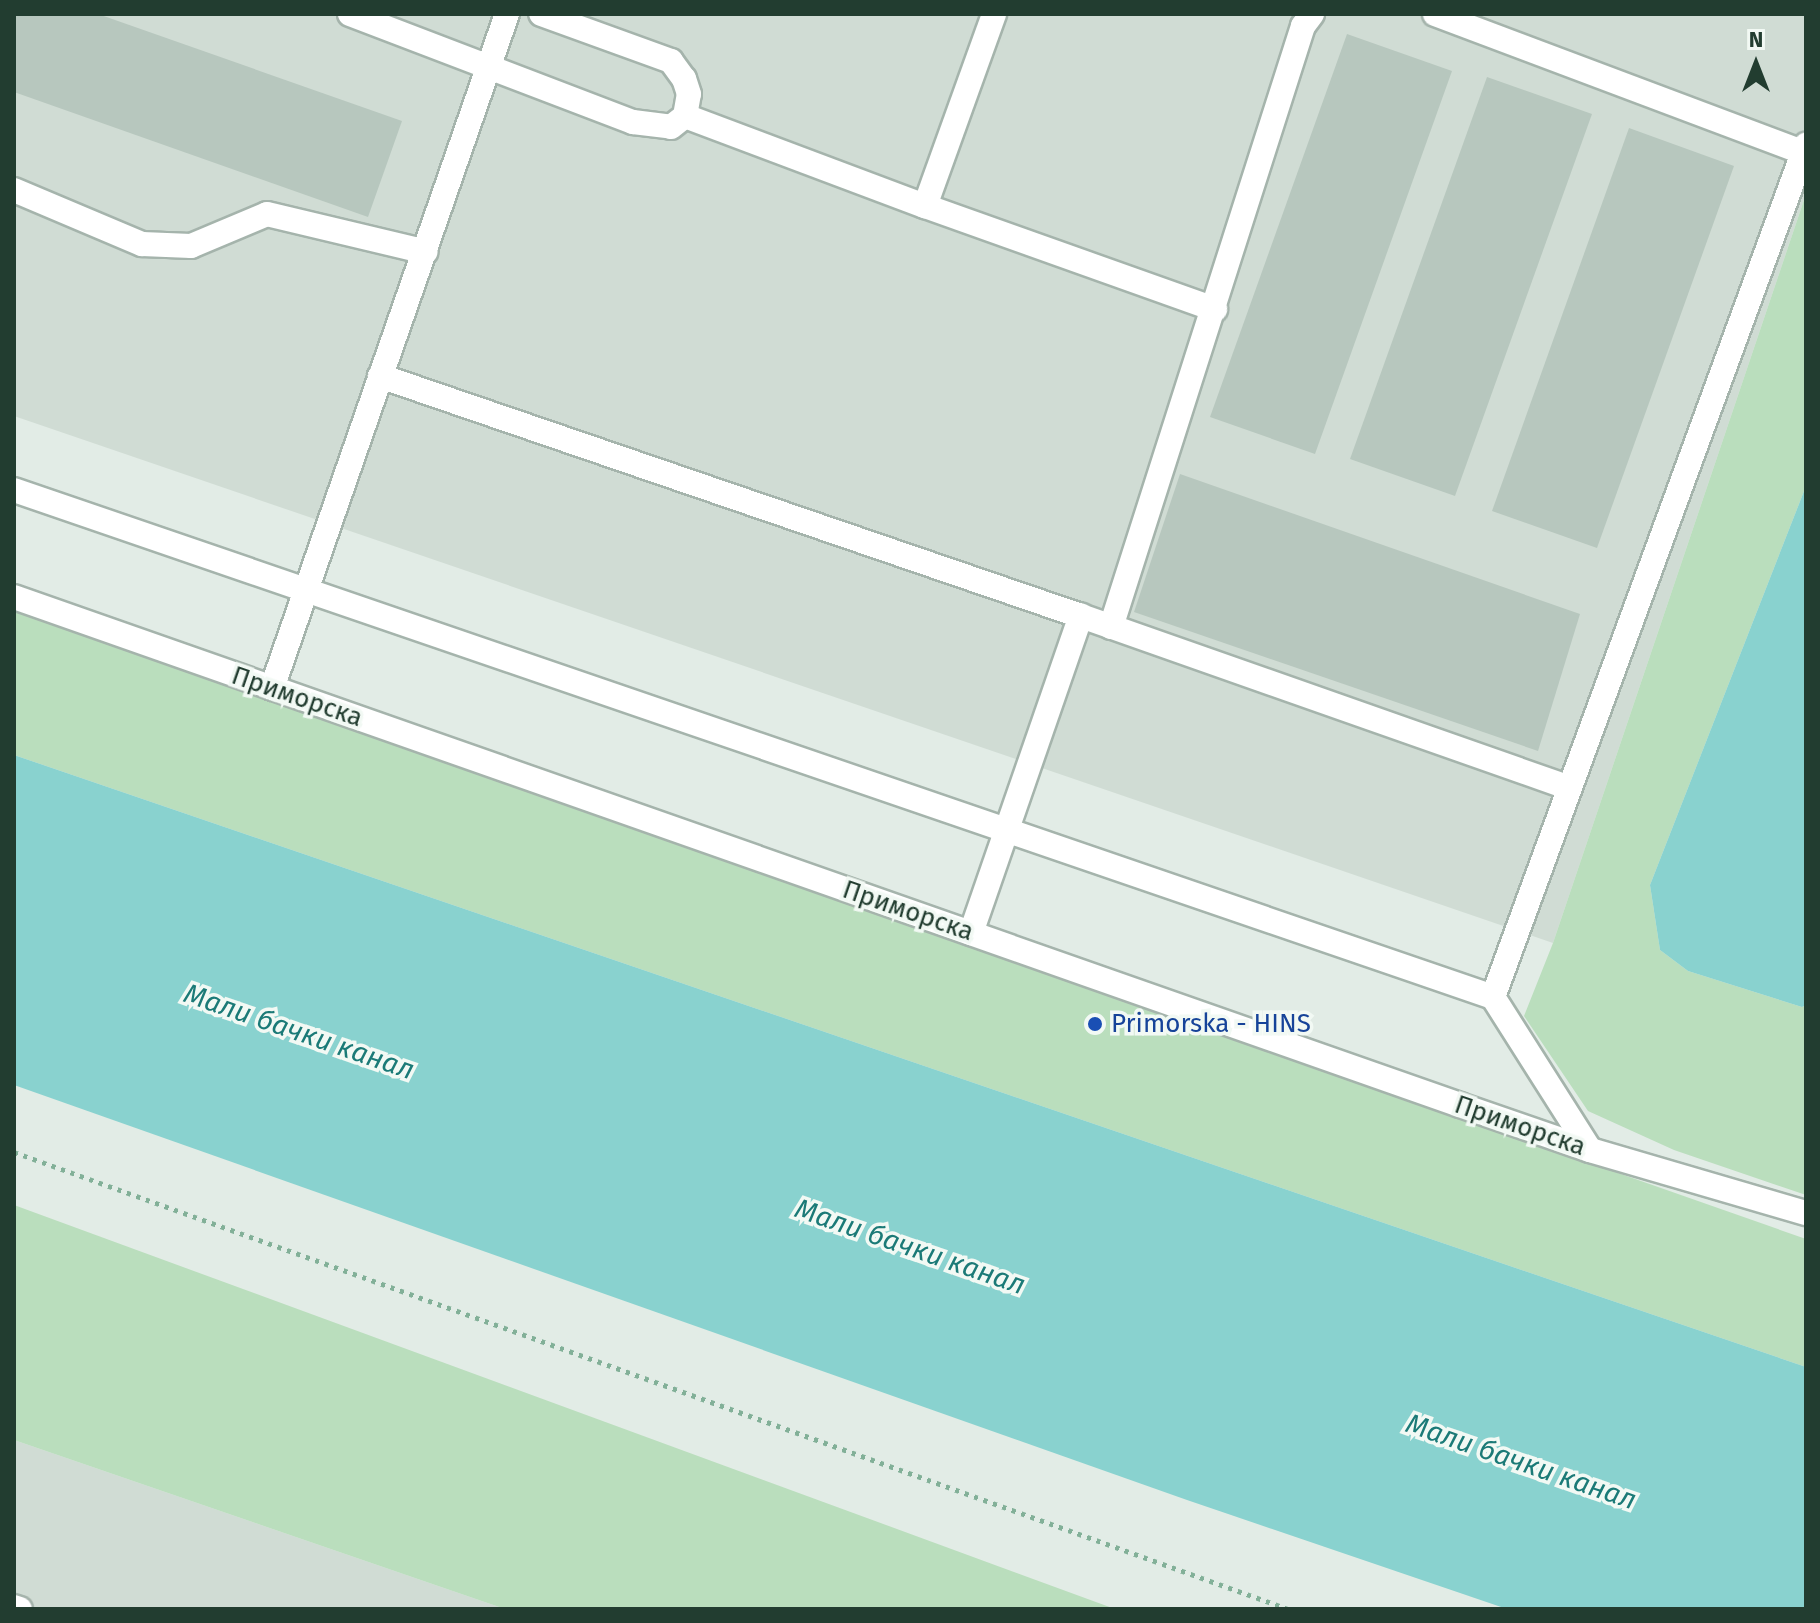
<!DOCTYPE html>
<html>
<head>
<meta charset="utf-8">
<style>
	body { margin:0 }
	#map { position:relative; width:1820px; height:1623px; overflow:hidden; background:#e2ece6; font-family:"Fira Sans",sans-serif }
	div>[style] { position:absolute }
	.built>* { inset:0; background:#d0dcd4 }
	.green>* { inset:0; background:#badebd }
	.water>* { inset:0; background:#89d2cf }
	.building>* { inset:0; background:#b7c7be }
	.path>* { height:5px; margin-top:-2.5px; transform-origin:0; background:repeating-linear-gradient(90deg,#82b098 0 4px,transparent 0 10px) }
	.roads { filter:drop-shadow(2px 0 #a5b4ac) drop-shadow(-2px 0 #a5b4ac) drop-shadow(0 2px #a5b4ac) drop-shadow(0 -2px #a5b4ac) }
	.minor>* { height:24px; margin:-12px; padding:0 12px; transform-origin:12px; border-radius:12px; background:#fff }
	.dots>* { width:22px; height:22px; translate:-50% -50%; box-sizing:border-box; border:4px solid #f2f9f4; border-radius:50% }
	span { translate:-50% -50%; white-space:nowrap; text-align:center; line-height:1.15; -webkit-text-stroke:7px #f2f9f4; paint-order:stroke }
	.street-label { font-size:26px; color:#223d30 }
	.transit-label { font-size:26px; color:#164399 }
	.left { translate:0 -50%; text-align:left }
	.water-label { font-size:28px; color:#1b7a77; font-style:italic }
	.frame { position:absolute; inset:0; border:16px solid #223d30; pointer-events:none }
	.north { position:absolute; left:1716px; top:24px; width:80px; height:80px; -webkit-text-stroke:6px #f2f9f4; paint-order:stroke; rotate:0deg; font-size:22px; font-weight:700; line-height:32px; text-align:center; color:#223d30 }
	.north::after { content:''; display:block; margin:auto; width:28px; height:36px; background:#223d30; clip-path:polygon(50% 0,100% 100%,50% 72%,0 100%) }
</style>
</head>
<body>
<div id="map">
	<div class="built">
		<div style="clip-path:polygon(14px 14px,1806px 14px,1806px 194px,1553px 943px,14px 416px)"></div>
		<div style="clip-path:polygon(14px 1440px,505px 1609px,14px 1609px)"></div>
	</div>
	<div class="green">
		<div style="clip-path:polygon(1806px 194px,1806px 486px,1650px 885px,1660px 950px,1688px 971px,1802px 1007px,1806px 1005px,1806px 1195px,1674px 1150px,1588px 1111px,1524px 1016px,1553px 943px)"></div>
		<div style="clip-path:polygon(14px 610px,1806px 1239px,1806px 1367px,14px 755px)"></div>
		<div style="clip-path:polygon(14px 1205px,1115px 1609px,505px 1609px,14px 1440px)"></div>
	</div>
	<div class="water">
		<div style="clip-path:polygon(1806px 486px,1806px 1005px,1802px 1007px,1688px 971px,1660px 950px,1650px 885px)"></div>
		<div style="clip-path:polygon(14px 755px,1806px 1367px,1806px 1609px,1507px 1609px,1187px 1500px,14px 1085px)"></div>
	</div>
	<div class="building">
		<div style="clip-path:polygon(14px 14px,98px 14px,402px 121px,368px 217px,14px 92px)"></div>
		<div style="clip-path:polygon(1347px 34px,1452px 71px,1315px 454px,1210px 417px)"></div>
		<div style="clip-path:polygon(1487px 77px,1592px 114px,1455px 496px,1350px 459px)"></div>
		<div style="clip-path:polygon(1629px 128px,1734px 166px,1597px 548px,1492px 511px)"></div>
		<div style="clip-path:polygon(1180px 474px,1580px 614px,1538px 751px,1134px 612px)"></div>
	</div>
	<div class="path">
		<div style="left:14px;top:1152px;width:1353px;rotate:19.73deg"></div>
	</div>
	<div class="roads">
		<div class="minor">
			<div style="left:350px;top:14px;width:303px;rotate:20.9deg"></div>
			<div style="left:633px;top:122px;width:38px;rotate:7deg"></div>
			<div style="left:671px;top:127px;width:18px;rotate:-38deg"></div>
			<div style="left:685px;top:116px;width:22px;rotate:-80deg"></div>
			<div style="left:689px;top:94px;width:16px;rotate:-108deg"></div>
			<div style="left:684px;top:79px;width:22px;rotate:-126deg"></div>
			<div style="left:671px;top:61px;width:138px;rotate:-160.1deg"></div>
			<div style="left:1435px;top:14px;width:393px;rotate:20.6deg"></div>
			<div style="left:685px;top:116px;width:256px;rotate:20.6deg"></div>
			<div style="left:925px;top:206px;width:308px;rotate:19.6deg"></div>
			<div style="left:14px;top:190px;width:139px;rotate:22.9deg"></div>
			<div style="left:142px;top:244px;width:49px;rotate:2.3deg"></div>
			<div style="left:191px;top:246px;width:82px;rotate:-22.8deg"></div>
			<div style="left:267px;top:214px;width:163px;rotate:13.4deg"></div>
			<div style="left:925px;top:206px;width:204px;rotate:-70.2deg"></div>
			<div style="left:380px;top:376px;width:741px;rotate:18.9deg"></div>
			<div style="left:1081px;top:616px;width:518px;rotate:19.38deg"></div>
			<div style="left:14px;top:490px;width:1563px;rotate:18.92deg"></div>
			<div style="left:1493px;top:997px;width:181px;rotate:57.6deg"></div>
			<div style="left:14px;top:597px;width:1533px;rotate:19.36deg"></div>
			<div style="left:1460px;top:1105px;width:138px;rotate:19.1deg"></div>
			<div style="left:1590px;top:1150px;width:225px;rotate:16.3deg"></div>
			<div style="left:1111px;top:627px;width:631px;rotate:-72.28deg"></div>
			<div style="left:1303px;top:26px;width:15px;rotate:-53deg"></div>
			<div style="left:272px;top:688px;width:714px;rotate:-70.78deg"></div>
			<div style="left:971px;top:933px;width:336px;rotate:-70.9deg"></div>
			<div style="left:1493px;top:997px;width:908px;rotate:-69.83deg"></div>
			<div style="left:14px;top:1607px;width:6px;rotate:18deg"></div>
		</div>
	</div>
	<div class="dots">
		<div style="left:1095px;top:1024px;background:#1a4fb4"></div>
	</div>
	<div class="street-label">
		<span style="left:297px;top:697px;rotate:19deg">Приморска</span>
		<span style="left:908px;top:911px;rotate:19deg">Приморска</span>
		<span style="left:1520px;top:1126px;rotate:19deg">Приморска</span>
	</div>
	<div class="transit-label">
		<span class="left" style="left:1111px;top:1024px">Primorska - HINS</span>
	</div>
	<div class="water-label">
		<span style="left:299px;top:1032px;rotate:19deg">Мали бачки канал</span>
		<span style="left:910px;top:1247px;rotate:19deg">Мали бачки канал</span>
		<span style="left:1521px;top:1462px;rotate:19deg">Мали бачки канал</span>
	</div>
	<div class="frame"></div>
	<div class="north">N</div>
</div>
</body>
</html>
